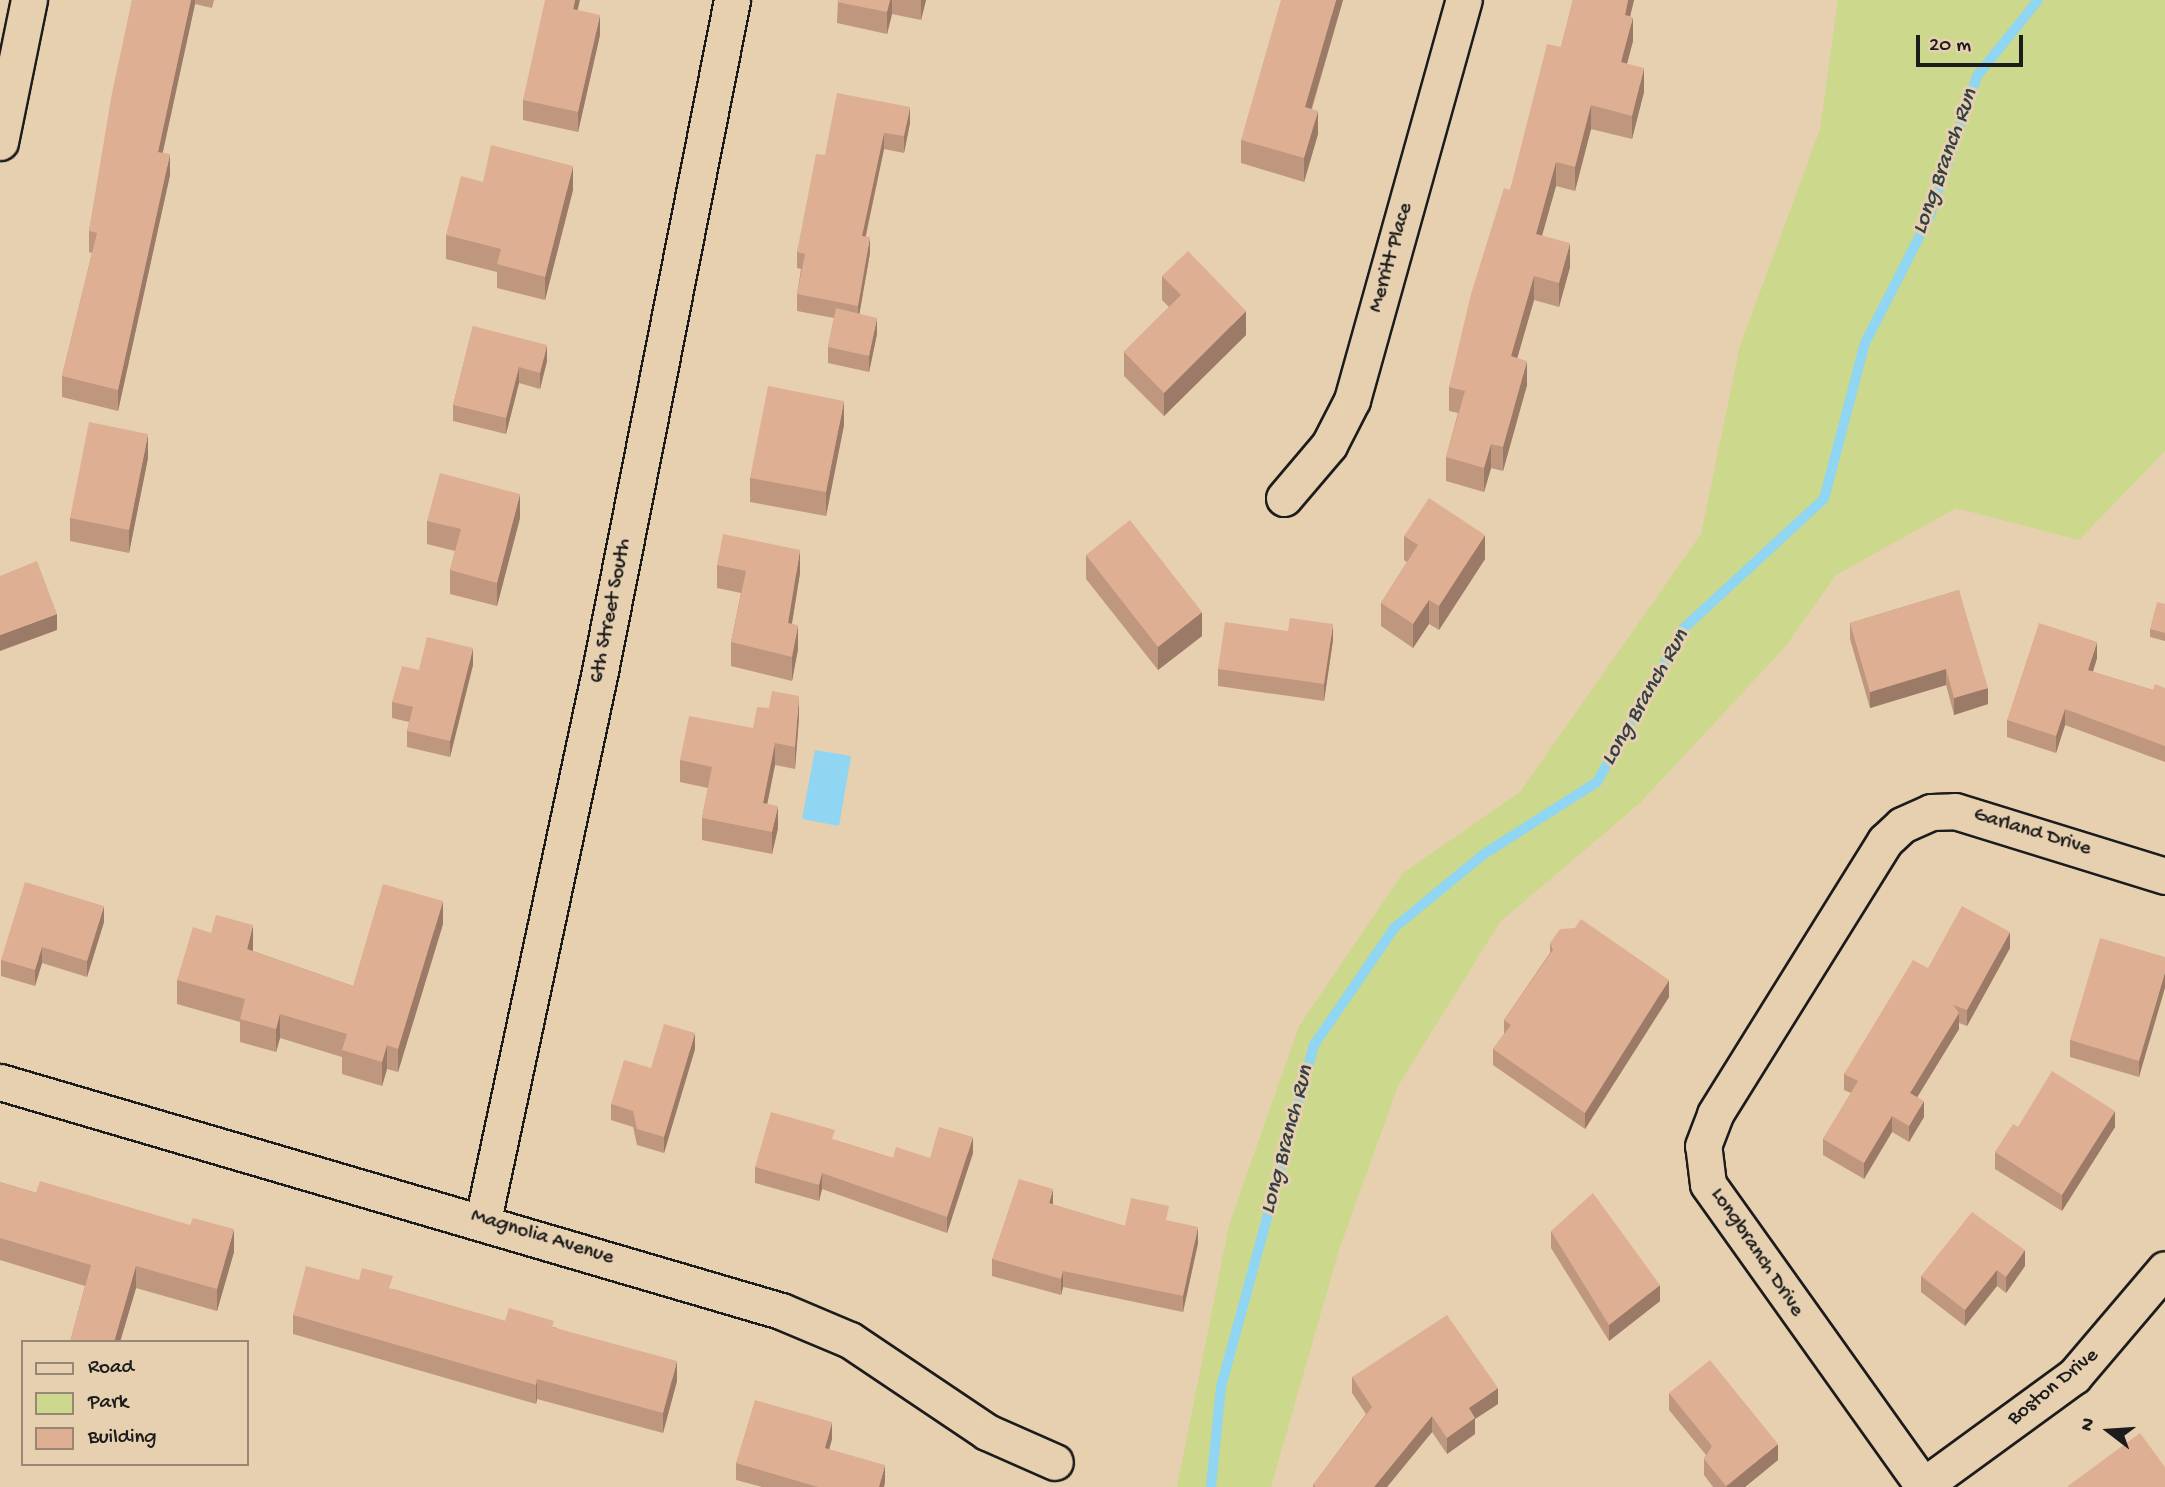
<!DOCTYPE html>
<html>
<head>
<meta charset="utf-8">
<style>
	body { margin:0 }
	#map { position:relative; width:2165px; height:1487px; overflow:hidden; background:#e7d0b0; font-family:"Gochi Hand",sans-serif }
	div>[style] { position:absolute }
	.green>* { inset:0; background:#ccd88b }
	.water>* { inset:0; background:#90d5f2 }
	.stream>* { height:10px; margin:-5px; padding:0 5px; transform-origin:5px; border-radius:5px; background:#90d5f2 }
	.roads { filter:drop-shadow(2px 0 #1c1c1c) drop-shadow(-2px 0 #1c1c1c) drop-shadow(0 2px #1c1c1c) drop-shadow(0 -2px #1c1c1c) }
	.street>* { height:35px; margin:-17.5px; padding:0 17.5px; transform-origin:17.5px; border-radius:17.5px; background:#e7d0b0 }
	.wall>* { inset:0; background:#bf967e }
	.shaded-wall>* { inset:0; background:#9b7a67 }
	.building>* { inset:0; background:#deaf93 }
	span { translate:-50% -50%; white-space:nowrap; text-align:center; line-height:1.15; -webkit-text-stroke:6px #e7d0b0; paint-order:stroke }
	.street-label { font-size:21px; color:#1c1c1c }
	.water-label { font-size:23px; color:#334147; font-style:italic }
	.legend { position:absolute; left:21px; top:1340px; width:228px; height:126px; box-sizing:border-box; background:#e7d0b0; border:2px solid #968875; margin:0; padding:9px 12px; list-style:none; font-size:21px; color:#1c1c1c }
	.legend li { display:flex; align-items:center; gap:14px; height:35px }
	.legend b { width:35px; border:2px solid #968875 }
	.north { position:absolute; left:2074px; top:1396px; width:70px; height:70px; -webkit-text-stroke:5px #e7d0b0; paint-order:stroke; rotate:287deg; font-size:19px; font-weight:700; line-height:28px; text-align:center; color:#1c1c1c }
	.north::after { content:''; display:block; margin:auto; width:24px; height:32px; background:#1c1c1c; clip-path:polygon(50% 0,100% 100%,50% 72%,0 100%) }
	.scale { position:absolute; left:1916px; top:35px; width:107px; height:32px; box-sizing:border-box; border:4px solid #1c1c1c; border-top:0; padding-left:9px; font-size:21px; line-height:24px; white-space:nowrap; color:#1c1c1c; -webkit-text-stroke:5px #e7d0b0; paint-order:stroke }
</style>
</head>
<body>
<div id="map">
	<div class="green">
		<div style="clip-path:polygon(1838px 0,2165px 0,2165px 451px,2079px 540px,1956px 508px,1836px 575px,1785px 647px,1640px 803px,1500px 922px,1398px 1086px,1339px 1250px,1271px 1487px,1177px 1487px,1229px 1225px,1299px 1026px,1403px 873px,1520px 792px,1701px 534px,1740px 346px,1820px 129px)"></div>
	</div>
	<div class="water">
		<div style="clip-path:polygon(815px 750px,851px 756px,839px 826px,802px 819px)"></div>
	</div>
	<div class="stream">
		<div style="left:1211px;top:1487px;width:100px;rotate:-84.3deg"></div>
		<div style="left:1221px;top:1387px;width:354px;rotate:-74.8deg"></div>
		<div style="left:1314px;top:1045px;width:142px;rotate:-55.6deg"></div>
		<div style="left:1394px;top:928px;width:117px;rotate:-39.4deg"></div>
		<div style="left:1484px;top:854px;width:134px;rotate:-32.5deg"></div>
		<div style="left:1597px;top:782px;width:177px;rotate:-60.5deg"></div>
		<div style="left:1684px;top:628px;width:190px;rotate:-42.7deg"></div>
		<div style="left:1824px;top:499px;width:161px;rotate:-75.3deg"></div>
		<div style="left:1865px;top:343px;width:140px;rotate:-62.9deg"></div>
		<div style="left:1929px;top:218px;width:150px;rotate:-71.3deg"></div>
		<div style="left:1977px;top:76px;width:97px;rotate:-51.2deg"></div>
	</div>
	<div class="roads">
		<div class="street">
			<div style="left:0;top:142px;width:145px;rotate:-78.5deg"></div>
			<div style="left:1284px;top:498px;width:70px;rotate:-49.7deg"></div>
			<div style="left:1329px;top:445px;width:51px;rotate:-62.9deg"></div>
			<div style="left:1352px;top:400px;width:415px;rotate:-74.4deg"></div>
			<div style="left:0;top:1082px;width:814px;rotate:16.34deg"></div>
			<div style="left:781px;top:1311px;width:75px;rotate:22.8deg"></div>
			<div style="left:850px;top:1340px;width:165px;rotate:33.9deg"></div>
			<div style="left:987px;top:1432px;width:74px;rotate:23.8deg"></div>
			<div style="left:483px;top:1220px;width:561px;rotate:-77.97deg"></div>
			<div style="left:600px;top:671px;width:684px;rotate:-78.87deg"></div>
			<div style="left:1923px;top:1486px;width:187px;rotate:-36.1deg"></div>
			<div style="left:2074px;top:1376px;width:140px;rotate:-49.6deg"></div>
			<div style="left:1924px;top:1487px;width:372px;rotate:-125.5deg"></div>
			<div style="left:1708px;top:1184px;width:38px;rotate:-97deg"></div>
			<div style="left:1703px;top:1146px;width:34px;rotate:-69deg"></div>
			<div style="left:1715px;top:1114px;width:322px;rotate:-58.1deg"></div>
			<div style="left:1885px;top:841px;width:23px;rotate:-43deg"></div>
			<div style="left:1902px;top:825px;width:32px;rotate:-24deg"></div>
			<div style="left:1931px;top:812px;width:24px;rotate:-2deg"></div>
			<div style="left:1955px;top:811px;width:220px;rotate:17.2deg"></div>
		</div>
	</div>
	<div class="wall">
		<div style="clip-path:polygon(132px 0,214px 0,212px 8px,195px 4px,163px 152px,170px 175px,118px 411px,62px 397px,62px 376px,92px 253px,89px 252px,89px 231px)"></div>
		<div style="clip-path:polygon(838px 0,926px 0,921px 20px,892px 14px,887px 34px,837px 23px)"></div>
		<div style="clip-path:polygon(1343px 0,1312px 109px,1318px 134px,1304px 182px,1241px 163px,1241px 140px)"></div>
		<div style="clip-path:polygon(1573px 0,1634px 0,1630px 16px,1633px 41px,1627px 64px,1644px 92px,1632px 139px,1591px 129px,1575px 191px,1556px 186px,1542px 235px,1570px 267px,1559px 307px,1534px 300px,1517px 358px,1527px 385px,1503px 471px,1491px 468px,1484px 492px,1446px 481px,1446px 457px,1458px 413px,1449px 411px,1449px 387px,1510px 190px,1561px 47px)"></div>
		<div style="clip-path:polygon(578px 10px,600px 35px,578px 132px,523px 120px,523px 100px)"></div>
		<div style="clip-path:polygon(910px 123px,904px 153px,884px 149px,866px 236px,870px 253px,859px 314px,877px 334px,869px 372px,828px 363px,828px 347px,834px 318px,797px 311px,797px 294px,801px 269px,797px 268px,797px 252px,825px 155px)"></div>
		<div style="clip-path:polygon(483px 182px,573px 190px,545px 300px,497px 288px,497px 272px,446px 259px,446px 235px)"></div>
		<div style="clip-path:polygon(1162px 276px,1246px 335px,1164px 416px,1124px 376px,1124px 352px,1169px 307px,1162px 300px)"></div>
		<div style="clip-path:polygon(473px 326px,547px 361px,540px 389px,519px 383px,506px 434px,453px 421px,453px 405px)"></div>
		<div style="clip-path:polygon(844px 425px,826px 516px,750px 502px,750px 478px)"></div>
		<div style="clip-path:polygon(148px 458px,129px 553px,70px 541px,70px 518px)"></div>
		<div style="clip-path:polygon(520px 518px,497px 606px,450px 594px,450px 570px,455px 551px,427px 544px,427px 521px)"></div>
		<div style="clip-path:polygon(1404px 536px,1485px 559px,1439px 630px,1429px 624px,1413px 648px,1381px 626px,1381px 603px,1407px 562px,1404px 560px)"></div>
		<div style="clip-path:polygon(1086px 555px,1202px 636px,1158px 670px,1086px 579px)"></div>
		<div style="clip-path:polygon(717px 565px,800px 573px,792px 624px,798px 649px,792px 681px,731px 666px,731px 642px,741px 593px,717px 588px)"></div>
		<div style="clip-path:polygon(1959px 590px,1988px 704px,1954px 715px,1946px 685px,1870px 708px,1850px 639px,1850px 623px)"></div>
		<div style="clip-path:polygon(2165px 604px,2165px 641px,2150px 637px,2150px 629px)"></div>
		<div style="clip-path:polygon(1333px 640px,1324px 701px,1218px 686px,1218px 669px)"></div>
		<div style="clip-path:polygon(2097px 658px,2093px 672px,2153px 690px,2165px 688px,2165px 762px,2065px 725px,2056px 753px,2007px 737px,2007px 720px)"></div>
		<div style="clip-path:polygon(473px 665px,450px 757px,407px 747px,407px 731px,409px 722px,392px 718px,392px 702px,419px 670px)"></div>
		<div style="clip-path:polygon(799px 718px,795px 769px,775px 765px,767px 804px,778px 828px,772px 854px,702px 840px,702px 818px,708px 788px,680px 782px,680px 760px,753px 728px)"></div>
		<div style="clip-path:polygon(104px 922px,87px 977px,42px 963px,35px 986px,1px 976px,1px 960px)"></div>
		<div style="clip-path:polygon(443px 924px,398px 1072px,387px 1069px,382px 1086px,342px 1074px,342px 1057px,280px 1038px,276px 1052px,240px 1042px,240px 1022px,177px 1004px,177px 980px,253px 949px,253px 951px,353px 986px)"></div>
		<div style="clip-path:polygon(1550px 943px,1669px 997px,1585px 1129px,1493px 1065px,1493px 1049px,1504px 1034px,1504px 1020px,1550px 953px)"></div>
		<div style="clip-path:polygon(2010px 948px,1967px 1026px,1959px 1023px,1959px 1029px,1917px 1097px,1924px 1117px,1909px 1142px,1892px 1132px,1864px 1179px,1823px 1155px,1823px 1139px,1851px 1093px,1844px 1090px,1844px 1074px,1928px 968px)"></div>
		<div style="clip-path:polygon(2165px 957px,2139px 1077px,2070px 1057px,2070px 1040px)"></div>
		<div style="clip-path:polygon(695px 1049px,664px 1153px,637px 1145px,633px 1127px,611px 1120px,611px 1104px,651px 1068px)"></div>
		<div style="clip-path:polygon(2018px 1127px,2115px 1127px,2062px 1211px,1995px 1169px,1995px 1152px)"></div>
		<div style="clip-path:polygon(835px 1140px,893px 1158px,930px 1158px,973px 1153px,947px 1233px,822px 1189px,819px 1201px,755px 1183px,755px 1167px)"></div>
		<div style="clip-path:polygon(0 1182px,234px 1252px,217px 1311px,136px 1288px,120px 1342px,70px 1342px,85px 1286px,0 1260px)"></div>
		<div style="clip-path:polygon(1053px 1205px,1125px 1226px,1169px 1221px,1198px 1243px,1183px 1312px,1063px 1287px,1061px 1295px,992px 1276px,992px 1259px)"></div>
		<div style="clip-path:polygon(1551px 1231px,1660px 1301px,1609px 1341px,1551px 1248px)"></div>
		<div style="clip-path:polygon(2025px 1266px,2006px 1293px,1997px 1286px,1965px 1326px,1921px 1292px,1921px 1276px)"></div>
		<div style="clip-path:polygon(393px 1289px,505px 1321px,554px 1327px,677px 1381px,663px 1433px,537px 1399px,536px 1404px,293px 1334px,293px 1315px)"></div>
		<div style="clip-path:polygon(1352px 1377px,1498px 1404px,1475px 1419px,1475px 1434px,1447px 1454px,1432px 1432px,1387px 1487px,1313px 1487px,1313px 1485px,1366px 1414px,1352px 1393px)"></div>
		<div style="clip-path:polygon(1669px 1393px,1778px 1460px,1745px 1487px,1713px 1487px,1704px 1475px,1704px 1459px,1706px 1455px,1669px 1410px)"></div>
		<div style="clip-path:polygon(832px 1439px,829px 1449px,885px 1481px,884px 1487px,762px 1487px,736px 1480px,736px 1463px)"></div>
	</div>
	<div class="shaded-wall">
		<div style="clip-path:polygon(191px 0,195px 0,195px 4px,158px 173px,158px 152px)"></div>
		<div style="clip-path:polygon(575px 0,580px 0,573px 29px,573px 9px)"></div>
		<div style="clip-path:polygon(890px 0,892px 0,892px 14px,887px 34px,887px 12px)"></div>
		<div style="clip-path:polygon(921px 0,926px 0,921px 20px)"></div>
		<div style="clip-path:polygon(1336px 0,1343px 0,1305px 130px,1305px 107px)"></div>
		<div style="clip-path:polygon(1628px 0,1634px 0,1625px 38px,1625px 15px)"></div>
		<div style="clip-path:polygon(600px 15px,600px 35px,578px 132px,578px 112px)"></div>
		<div style="clip-path:polygon(1633px 17px,1633px 41px,1621px 86px,1621px 62px)"></div>
		<div style="clip-path:polygon(1644px 68px,1644px 92px,1632px 139px,1632px 116px)"></div>
		<div style="clip-path:polygon(1591px 105px,1591px 129px,1575px 191px,1575px 167px)"></div>
		<div style="clip-path:polygon(910px 107px,910px 123px,904px 153px,904px 136px)"></div>
		<div style="clip-path:polygon(1318px 111px,1318px 134px,1304px 182px,1304px 158px)"></div>
		<div style="clip-path:polygon(884px 133px,884px 149px,862px 252px,862px 236px)"></div>
		<div style="clip-path:polygon(170px 154px,170px 175px,118px 411px,118px 390px)"></div>
		<div style="clip-path:polygon(1556px 162px,1556px 186px,1536px 257px,1536px 234px)"></div>
		<div style="clip-path:polygon(573px 166px,573px 190px,545px 300px,545px 277px)"></div>
		<div style="clip-path:polygon(870px 237px,870px 253px,858px 322px,858px 306px)"></div>
		<div style="clip-path:polygon(1570px 243px,1570px 267px,1559px 307px,1559px 283px)"></div>
		<div style="clip-path:polygon(1534px 276px,1534px 300px,1511px 380px,1511px 356px)"></div>
		<div style="clip-path:polygon(1246px 311px,1246px 335px,1164px 416px,1164px 393px)"></div>
		<div style="clip-path:polygon(877px 318px,877px 334px,869px 372px,869px 356px)"></div>
		<div style="clip-path:polygon(547px 345px,547px 361px,540px 389px,540px 373px)"></div>
		<div style="clip-path:polygon(1527px 361px,1527px 385px,1503px 471px,1503px 447px)"></div>
		<div style="clip-path:polygon(519px 367px,519px 383px,506px 434px,506px 418px)"></div>
		<div style="clip-path:polygon(844px 401px,844px 425px,826px 516px,826px 492px)"></div>
		<div style="clip-path:polygon(148px 434px,148px 458px,129px 553px,129px 530px)"></div>
		<div style="clip-path:polygon(1491px 444px,1491px 468px,1484px 492px,1484px 468px)"></div>
		<div style="clip-path:polygon(520px 494px,520px 518px,497px 606px,497px 583px)"></div>
		<div style="clip-path:polygon(1485px 535px,1485px 559px,1439px 630px,1439px 606px)"></div>
		<div style="clip-path:polygon(800px 550px,800px 573px,788px 647px,788px 623px)"></div>
		<div style="clip-path:polygon(1429px 600px,1429px 624px,1413px 648px,1413px 624px)"></div>
		<div style="clip-path:polygon(1202px 612px,1202px 636px,1158px 670px,1158px 647px)"></div>
		<div style="clip-path:polygon(57px 614px,57px 630px,0 651px,0 635px)"></div>
		<div style="clip-path:polygon(1333px 624px,1333px 640px,1324px 701px,1324px 684px)"></div>
		<div style="clip-path:polygon(798px 625px,798px 649px,792px 681px,792px 657px)"></div>
		<div style="clip-path:polygon(2097px 642px,2097px 658px,2088px 687px,2088px 670px)"></div>
		<div style="clip-path:polygon(473px 648px,473px 665px,450px 757px,450px 741px)"></div>
		<div style="clip-path:polygon(1946px 669px,1946px 685px,1870px 708px,1870px 692px)"></div>
		<div style="clip-path:polygon(1988px 688px,1988px 704px,1954px 715px,1954px 698px)"></div>
		<div style="clip-path:polygon(799px 696px,799px 718px,795px 769px,795px 747px)"></div>
		<div style="clip-path:polygon(2065px 709px,2065px 725px,2056px 753px,2056px 736px)"></div>
		<div style="clip-path:polygon(775px 743px,775px 765px,763px 825px,763px 803px)"></div>
		<div style="clip-path:polygon(778px 806px,778px 828px,772px 854px,772px 832px)"></div>
		<div style="clip-path:polygon(443px 901px,443px 924px,398px 1072px,398px 1049px)"></div>
		<div style="clip-path:polygon(104px 906px,104px 922px,87px 977px,87px 961px)"></div>
		<div style="clip-path:polygon(253px 925px,253px 949px,247px 973px,247px 949px)"></div>
		<div style="clip-path:polygon(2010px 932px,2010px 948px,1967px 1026px,1967px 1010px)"></div>
		<div style="clip-path:polygon(42px 947px,42px 963px,35px 986px,35px 970px)"></div>
		<div style="clip-path:polygon(2165px 972px,2165px 988px,2139px 1077px,2139px 1061px)"></div>
		<div style="clip-path:polygon(1669px 980px,1669px 997px,1585px 1129px,1585px 1113px)"></div>
		<div style="clip-path:polygon(1959px 1013px,1959px 1029px,1910px 1109px,1910px 1093px)"></div>
		<div style="clip-path:polygon(280px 1014px,280px 1038px,276px 1052px,276px 1029px)"></div>
		<div style="clip-path:polygon(695px 1033px,695px 1049px,664px 1153px,664px 1137px)"></div>
		<div style="clip-path:polygon(387px 1045px,387px 1069px,382px 1086px,382px 1062px)"></div>
		<div style="clip-path:polygon(1924px 1101px,1924px 1117px,1909px 1142px,1909px 1126px)"></div>
		<div style="clip-path:polygon(2115px 1111px,2115px 1127px,2062px 1211px,2062px 1195px)"></div>
		<div style="clip-path:polygon(1892px 1116px,1892px 1132px,1864px 1179px,1864px 1163px)"></div>
		<div style="clip-path:polygon(973px 1137px,973px 1153px,947px 1233px,947px 1217px)"></div>
		<div style="clip-path:polygon(822px 1173px,822px 1189px,819px 1201px,819px 1185px)"></div>
		<div style="clip-path:polygon(1053px 1189px,1053px 1205px,1049px 1203px)"></div>
		<div style="clip-path:polygon(1198px 1227px,1198px 1243px,1183px 1312px,1183px 1296px)"></div>
		<div style="clip-path:polygon(234px 1229px,234px 1252px,217px 1311px,217px 1289px)"></div>
		<div style="clip-path:polygon(2025px 1250px,2025px 1266px,2006px 1293px,2006px 1277px)"></div>
		<div style="clip-path:polygon(136px 1266px,136px 1288px,120px 1342px,114px 1342px)"></div>
		<div style="clip-path:polygon(1997px 1270px,1997px 1286px,1965px 1326px,1965px 1310px)"></div>
		<div style="clip-path:polygon(1063px 1271px,1063px 1287px,1061px 1295px,1061px 1279px)"></div>
		<div style="clip-path:polygon(1660px 1285px,1660px 1301px,1609px 1341px,1609px 1325px)"></div>
		<div style="clip-path:polygon(677px 1361px,677px 1381px,663px 1433px,663px 1413px)"></div>
		<div style="clip-path:polygon(537px 1379px,537px 1399px,536px 1404px,536px 1385px)"></div>
		<div style="clip-path:polygon(1498px 1388px,1498px 1404px,1475px 1419px,1475px 1434px,1447px 1454px,1447px 1438px,1469px 1408px)"></div>
		<div style="clip-path:polygon(1432px 1416px,1432px 1432px,1387px 1487px,1374px 1487px)"></div>
		<div style="clip-path:polygon(832px 1422px,832px 1439px,825px 1464px,825px 1448px)"></div>
		<div style="clip-path:polygon(1778px 1444px,1778px 1460px,1745px 1487px,1726px 1487px)"></div>
		<div style="clip-path:polygon(885px 1465px,885px 1481px,884px 1487px,879px 1487px)"></div>
	</div>
	<div class="building">
		<div style="clip-path:polygon(132px 0,191px 0,158px 152px,170px 154px,118px 390px,62px 376px,97px 233px,89px 231px,112px 93px)"></div>
		<div style="clip-path:polygon(545px 0,575px 0,573px 9px,600px 15px,578px 112px,523px 100px)"></div>
		<div style="clip-path:polygon(838px 0,890px 0,887px 12px,837px 2px)"></div>
		<div style="clip-path:polygon(1281px 0,1336px 0,1305px 107px,1318px 111px,1304px 158px,1241px 140px)"></div>
		<div style="clip-path:polygon(1573px 0,1628px 0,1625px 15px,1633px 17px,1621px 62px,1644px 68px,1632px 116px,1591px 105px,1575px 167px,1556px 162px,1536px 234px,1570px 243px,1559px 283px,1534px 276px,1511px 356px,1527px 361px,1503px 447px,1491px 444px,1484px 468px,1446px 457px,1465px 391px,1449px 387px,1471px 294px,1504px 188px,1510px 190px,1547px 44px,1561px 47px)"></div>
		<div style="clip-path:polygon(837px 93px,910px 107px,904px 136px,884px 133px,862px 236px,870px 237px,858px 306px,797px 294px,805px 254px,797px 252px,816px 154px,825px 155px)"></div>
		<div style="clip-path:polygon(491px 145px,573px 166px,545px 277px,497px 264px,501px 249px,446px 235px,461px 176px,483px 182px)"></div>
		<div style="clip-path:polygon(1188px 251px,1246px 311px,1164px 393px,1124px 352px,1181px 295px,1162px 276px)"></div>
		<div style="clip-path:polygon(836px 308px,877px 318px,869px 356px,828px 347px)"></div>
		<div style="clip-path:polygon(473px 326px,547px 345px,540px 373px,519px 367px,506px 418px,453px 405px)"></div>
		<div style="clip-path:polygon(768px 386px,844px 401px,826px 492px,750px 478px)"></div>
		<div style="clip-path:polygon(89px 422px,148px 434px,129px 530px,70px 518px)"></div>
		<div style="clip-path:polygon(440px 473px,520px 494px,497px 583px,450px 570px,461px 529px,427px 521px)"></div>
		<div style="clip-path:polygon(1429px 498px,1485px 535px,1439px 606px,1429px 600px,1413px 624px,1381px 603px,1418px 545px,1404px 536px)"></div>
		<div style="clip-path:polygon(1130px 520px,1202px 612px,1158px 647px,1086px 555px)"></div>
		<div style="clip-path:polygon(723px 534px,800px 550px,788px 623px,798px 625px,792px 657px,731px 642px,746px 571px,717px 565px)"></div>
		<div style="clip-path:polygon(37px 561px,57px 614px,0 635px,0 576px)"></div>
		<div style="clip-path:polygon(1959px 590px,1988px 688px,1954px 698px,1946px 669px,1870px 692px,1850px 623px)"></div>
		<div style="clip-path:polygon(2157px 602px,2165px 604px,2165px 633px,2150px 629px)"></div>
		<div style="clip-path:polygon(1290px 618px,1333px 624px,1324px 684px,1218px 669px,1225px 622px,1288px 631px)"></div>
		<div style="clip-path:polygon(2039px 623px,2097px 642px,2088px 670px,2153px 690px,2155px 684px,2165px 688px,2165px 746px,2065px 709px,2056px 736px,2007px 720px)"></div>
		<div style="clip-path:polygon(427px 637px,473px 648px,450px 741px,407px 731px,413px 707px,392px 702px,402px 666px,419px 670px)"></div>
		<div style="clip-path:polygon(772px 691px,799px 696px,795px 747px,775px 743px,763px 803px,778px 806px,772px 832px,702px 818px,712px 767px,680px 760px,689px 716px,753px 728px,757px 707px,769px 708px)"></div>
		<div style="clip-path:polygon(25px 882px,104px 906px,87px 961px,42px 947px,35px 970px,1px 960px)"></div>
		<div style="clip-path:polygon(383px 884px,443px 901px,398px 1049px,387px 1045px,382px 1062px,342px 1050px,347px 1034px,280px 1014px,276px 1029px,240px 1019px,245px 999px,177px 980px,193px 927px,211px 933px,216px 915px,253px 925px,247px 949px,353px 986px)"></div>
		<div style="clip-path:polygon(1962px 906px,2010px 932px,1967px 1010px,1953px 1005px,1959px 1013px,1910px 1093px,1924px 1101px,1909px 1126px,1892px 1116px,1864px 1163px,1823px 1139px,1858px 1081px,1844px 1074px,1913px 960px,1928px 968px)"></div>
		<div style="clip-path:polygon(1581px 919px,1669px 980px,1585px 1113px,1493px 1049px,1511px 1025px,1504px 1020px,1553px 950px,1550px 943px,1560px 929px,1575px 928px)"></div>
		<div style="clip-path:polygon(2100px 938px,2165px 957px,2165px 972px,2139px 1061px,2070px 1040px)"></div>
		<div style="clip-path:polygon(664px 1024px,695px 1033px,664px 1137px,637px 1129px,633px 1111px,611px 1104px,624px 1060px,651px 1068px)"></div>
		<div style="clip-path:polygon(2052px 1071px,2115px 1111px,2062px 1195px,1995px 1152px,2013px 1124px,2018px 1127px)"></div>
		<div style="clip-path:polygon(771px 1112px,835px 1130px,832px 1139px,893px 1158px,896px 1147px,930px 1158px,939px 1127px,973px 1137px,947px 1217px,822px 1173px,819px 1185px,755px 1167px)"></div>
		<div style="clip-path:polygon(1019px 1179px,1053px 1189px,1049px 1203px,1125px 1226px,1131px 1198px,1169px 1206px,1166px 1220px,1198px 1227px,1183px 1296px,1063px 1271px,1061px 1279px,992px 1259px)"></div>
		<div style="clip-path:polygon(40px 1181px,190px 1225px,193px 1218px,234px 1229px,217px 1289px,136px 1266px,114px 1342px,70px 1342px,91px 1265px,0 1238px,0 1182px,36px 1193px)"></div>
		<div style="clip-path:polygon(1593px 1193px,1660px 1285px,1609px 1325px,1551px 1231px)"></div>
		<div style="clip-path:polygon(1972px 1212px,2025px 1250px,2006px 1277px,1997px 1270px,1965px 1310px,1921px 1276px)"></div>
		<div style="clip-path:polygon(306px 1266px,359px 1280px,362px 1268px,393px 1276px,389px 1288px,505px 1321px,509px 1308px,554px 1321px,552px 1327px,677px 1361px,663px 1413px,537px 1379px,536px 1385px,293px 1315px)"></div>
		<div style="clip-path:polygon(1447px 1315px,1498px 1388px,1469px 1408px,1475px 1418px,1447px 1438px,1432px 1416px,1374px 1487px,1316px 1487px,1313px 1485px,1372px 1407px,1352px 1377px)"></div>
		<div style="clip-path:polygon(1710px 1360px,1778px 1444px,1726px 1486px,1704px 1459px,1712px 1446px,1669px 1393px)"></div>
		<div style="clip-path:polygon(755px 1400px,832px 1422px,825px 1448px,885px 1465px,879px 1487px,818px 1487px,736px 1463px)"></div>
		<div style="clip-path:polygon(2140px 1433px,2165px 1467px,2165px 1487px,2068px 1487px,2068px 1486px)"></div>
	</div>
	<div class="street-label">
		<span style="left:1392px;top:258px;rotate:-74deg">Merritt Place</span>
		<span style="left:612px;top:611px;rotate:-79deg">6th Street South</span>
		<span style="left:2032px;top:833px;rotate:17deg">Garland Drive</span>
		<span style="left:542px;top:1238px;rotate:17deg">Magnolia Avenue</span>
		<span style="left:1756px;top:1253px;rotate:56deg">Longbranch Drive</span>
		<span style="left:2054px;top:1388px;rotate:-39deg">Boston Drive</span>
	</div>
	<div class="water-label">
		<span style="left:1946px;top:162px;rotate:-70deg">Long Branch Run</span>
		<span style="left:1646px;top:698px;rotate:-60deg">Long Branch Run</span>
		<span style="left:1288px;top:1140px;rotate:-75deg">Long Branch Run</span>
	</div>
	<ul class="legend">
	<li><b style="height:9px;background:#e7d0b0"></b>Road</li>
	<li><b style="height:19px;background:#ccd88b"></b>Park</li>
	<li><b style="height:19px;background:#deaf93"></b>Building</li>
	</ul>
	<div class="north">N</div>
	<div class="scale">20 m</div>
</div>
</body>
</html>
